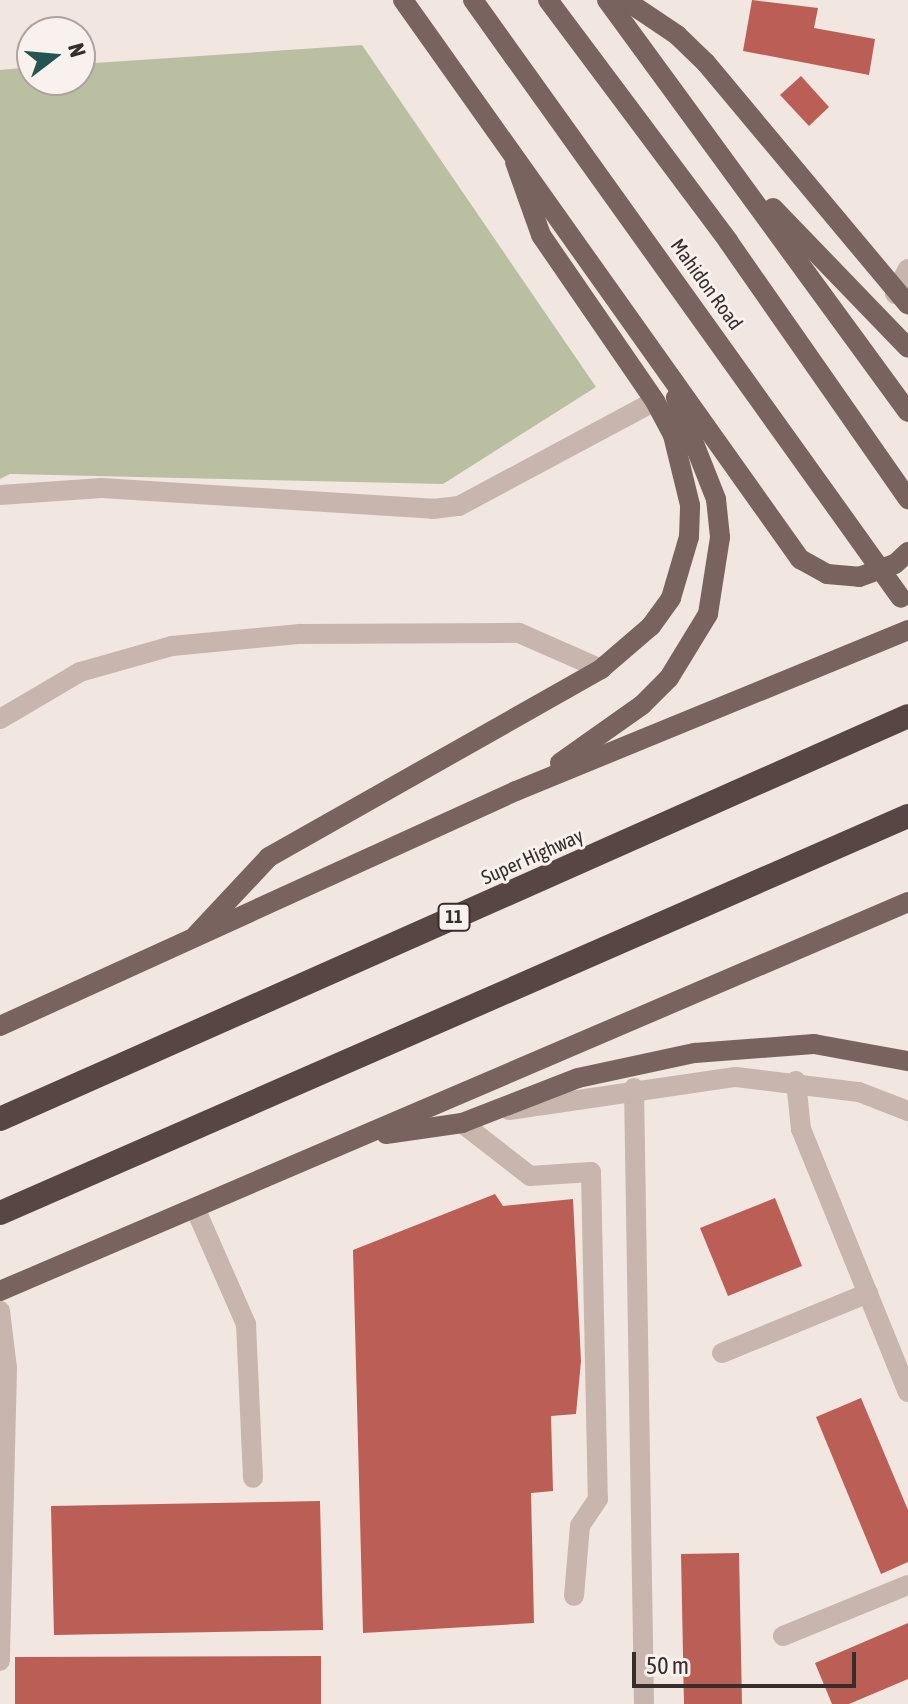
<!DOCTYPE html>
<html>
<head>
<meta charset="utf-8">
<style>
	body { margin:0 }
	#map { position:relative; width:908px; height:1704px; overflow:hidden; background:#f1e7e0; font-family:"Asap Condensed",sans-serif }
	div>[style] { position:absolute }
	.green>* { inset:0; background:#babfa1 }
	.building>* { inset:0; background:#bb5e55 }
	.minor>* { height:20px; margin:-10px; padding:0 10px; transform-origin:10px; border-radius:10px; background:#c8b5ad }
	.major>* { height:20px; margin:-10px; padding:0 10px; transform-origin:10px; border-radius:10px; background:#78635e }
	.highway>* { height:24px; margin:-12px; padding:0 12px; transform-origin:12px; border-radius:12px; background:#574643 }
	.major-bridge>* { height:20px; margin:-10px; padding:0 10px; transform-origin:10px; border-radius:10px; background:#78635e }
	span { translate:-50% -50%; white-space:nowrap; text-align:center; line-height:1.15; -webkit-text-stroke:6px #f9f1ed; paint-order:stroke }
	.shield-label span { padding:2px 6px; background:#f9f1ed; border:2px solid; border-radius:6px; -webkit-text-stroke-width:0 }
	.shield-label { font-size:18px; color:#372d2b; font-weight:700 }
	.street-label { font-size:20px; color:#372d2b }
	.north { position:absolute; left:16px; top:16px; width:80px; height:80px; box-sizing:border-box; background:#f9f1ed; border:2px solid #aba39f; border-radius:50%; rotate:74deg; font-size:22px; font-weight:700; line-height:32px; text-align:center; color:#372d2b }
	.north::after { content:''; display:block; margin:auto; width:28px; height:36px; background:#245551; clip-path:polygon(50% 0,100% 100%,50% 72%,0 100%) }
	.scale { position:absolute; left:632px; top:1652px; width:224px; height:36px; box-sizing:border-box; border:4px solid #372d2b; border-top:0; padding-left:10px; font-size:24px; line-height:28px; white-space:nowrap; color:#372d2b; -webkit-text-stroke:6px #f9f1ed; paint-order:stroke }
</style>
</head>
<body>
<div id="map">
	<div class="green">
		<div style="clip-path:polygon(362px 45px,596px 387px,443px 484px,10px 474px,0 479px,0 70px,32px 67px,32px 80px,80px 80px,80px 64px)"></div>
	</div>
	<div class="building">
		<div style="clip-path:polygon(752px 0,818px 8px,814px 28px,875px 39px,869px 75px,743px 51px)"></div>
		<div style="clip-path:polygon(801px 76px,829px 107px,809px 126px,780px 95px)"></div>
		<div style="clip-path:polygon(495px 1194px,503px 1206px,573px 1199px,581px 1361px,576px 1414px,551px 1416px,553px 1491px,531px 1493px,534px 1623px,363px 1633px,353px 1250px)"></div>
		<div style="clip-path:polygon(775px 1198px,802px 1266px,728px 1296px,700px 1228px)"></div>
		<div style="clip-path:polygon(861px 1398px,908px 1510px,908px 1562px,881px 1574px,816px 1417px)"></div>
		<div style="clip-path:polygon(320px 1501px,323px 1630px,54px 1635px,51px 1506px)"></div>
		<div style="clip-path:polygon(739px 1553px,742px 1704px,684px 1704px,681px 1554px)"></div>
		<div style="clip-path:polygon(908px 1623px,908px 1679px,849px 1704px,832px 1704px,815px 1663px)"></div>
		<div style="clip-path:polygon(321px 1656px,321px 1704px,15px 1704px,15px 1657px)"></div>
	</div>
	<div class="minor">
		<div style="left:895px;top:294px;width:28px;rotate:-63deg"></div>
		<div style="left:0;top:495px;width:102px;rotate:-3.9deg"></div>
		<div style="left:102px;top:488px;width:332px;rotate:3.6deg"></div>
		<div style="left:433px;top:509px;width:26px;rotate:-7deg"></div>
		<div style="left:459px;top:506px;width:222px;rotate:-28.2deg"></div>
		<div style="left:0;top:719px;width:93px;rotate:-30.4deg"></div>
		<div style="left:80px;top:672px;width:96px;rotate:-15.8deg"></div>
		<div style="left:172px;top:646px;width:129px;rotate:-5.4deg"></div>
		<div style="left:300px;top:634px;width:219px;rotate:-0.3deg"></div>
		<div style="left:519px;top:633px;width:90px;rotate:23.7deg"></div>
		<div style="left:796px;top:1081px;width:48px;rotate:84.1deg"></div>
		<div style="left:801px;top:1129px;width:284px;rotate:67.9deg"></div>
		<div style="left:634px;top:1088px;width:616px;rotate:89.07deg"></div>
		<div style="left:509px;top:1110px;width:229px;rotate:-8.3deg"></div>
		<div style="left:736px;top:1077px;width:124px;rotate:7deg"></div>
		<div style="left:859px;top:1092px;width:53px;rotate:21.2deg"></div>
		<div style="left:462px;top:1123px;width:86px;rotate:37.9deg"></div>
		<div style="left:530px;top:1176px;width:61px;rotate:-3.8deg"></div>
		<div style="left:591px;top:1172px;width:327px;rotate:88.8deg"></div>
		<div style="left:598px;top:1499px;width:32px;rotate:124deg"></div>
		<div style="left:580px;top:1526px;width:70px;rotate:94.9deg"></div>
		<div style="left:195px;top:1208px;width:127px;rotate:66.3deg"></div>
		<div style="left:246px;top:1324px;width:154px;rotate:87.4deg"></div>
		<div style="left:0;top:1311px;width:57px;rotate:83deg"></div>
		<div style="left:7px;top:1368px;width:293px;rotate:91.4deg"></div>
		<div style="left:722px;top:1353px;width:158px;rotate:-22.3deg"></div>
		<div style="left:783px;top:1636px;width:135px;rotate:-22.2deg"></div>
	</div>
	<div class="major">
		<div style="left:403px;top:0;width:686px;rotate:54.62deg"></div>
		<div style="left:800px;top:559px;width:31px;rotate:29deg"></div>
		<div style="left:827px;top:574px;width:32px;rotate:5deg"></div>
		<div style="left:859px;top:577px;width:38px;rotate:-20deg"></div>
		<div style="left:895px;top:564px;width:18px;rotate:-43deg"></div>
		<div style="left:548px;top:0;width:301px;rotate:53.2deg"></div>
		<div style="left:728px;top:241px;width:315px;rotate:55.1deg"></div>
		<div style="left:607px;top:0;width:510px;rotate:53.85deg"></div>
		<div style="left:625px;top:0;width:63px;rotate:33.9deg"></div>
		<div style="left:677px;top:35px;width:40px;rotate:44deg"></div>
		<div style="left:706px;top:63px;width:315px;rotate:50.1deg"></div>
		<div style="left:773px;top:208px;width:194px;rotate:46deg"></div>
		<div style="left:560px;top:763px;width:100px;rotate:-35.3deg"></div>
		<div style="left:642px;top:705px;width:38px;rotate:-45deg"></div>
		<div style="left:669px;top:678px;width:75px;rotate:-58.6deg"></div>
		<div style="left:708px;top:614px;width:78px;rotate:-81.1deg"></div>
		<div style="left:720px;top:537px;width:38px;rotate:-96deg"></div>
		<div style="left:716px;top:499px;width:109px;rotate:-111.6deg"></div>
		<div style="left:196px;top:935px;width:107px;rotate:-46.9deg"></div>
		<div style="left:269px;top:857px;width:382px;rotate:-29.5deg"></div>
		<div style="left:601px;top:669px;width:66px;rotate:-40.7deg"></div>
		<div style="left:651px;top:626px;width:34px;rotate:-54deg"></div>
		<div style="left:671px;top:598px;width:64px;rotate:-73.6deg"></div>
		<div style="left:689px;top:537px;width:32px;rotate:-88deg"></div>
		<div style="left:690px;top:505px;width:72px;rotate:-103.7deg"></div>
		<div style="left:673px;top:435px;width:38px;rotate:-118deg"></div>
		<div style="left:655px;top:401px;width:201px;rotate:-124.5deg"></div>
		<div style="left:541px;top:235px;width:77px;rotate:-109.6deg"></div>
		<div style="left:0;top:1026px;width:567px;rotate:-24.49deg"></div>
		<div style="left:516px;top:791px;width:424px;rotate:-22.3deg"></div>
		<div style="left:386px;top:1134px;width:77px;rotate:-8.2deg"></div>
		<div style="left:462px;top:1123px;width:124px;rotate:-21.2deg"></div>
		<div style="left:578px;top:1078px;width:120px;rotate:-12.1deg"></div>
		<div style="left:695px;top:1053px;width:119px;rotate:-4.3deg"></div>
		<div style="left:814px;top:1044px;width:96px;rotate:10.3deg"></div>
		<div style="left:0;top:1291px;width:988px;rotate:-23.19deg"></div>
	</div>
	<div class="highway">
		<div style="left:0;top:1119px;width:993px;rotate:-23.93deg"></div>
		<div style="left:0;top:1213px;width:991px;rotate:-23.62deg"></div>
	</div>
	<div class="major-bridge">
		<div style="left:473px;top:0;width:735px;rotate:54.41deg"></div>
	</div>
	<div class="shield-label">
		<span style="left:454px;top:917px">11</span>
	</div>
	<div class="street-label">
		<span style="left:707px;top:284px;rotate:54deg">Mahidon Road</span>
		<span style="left:532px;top:856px;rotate:-24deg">Super Highway</span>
	</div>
	<div class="north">N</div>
	<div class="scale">50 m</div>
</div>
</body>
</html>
